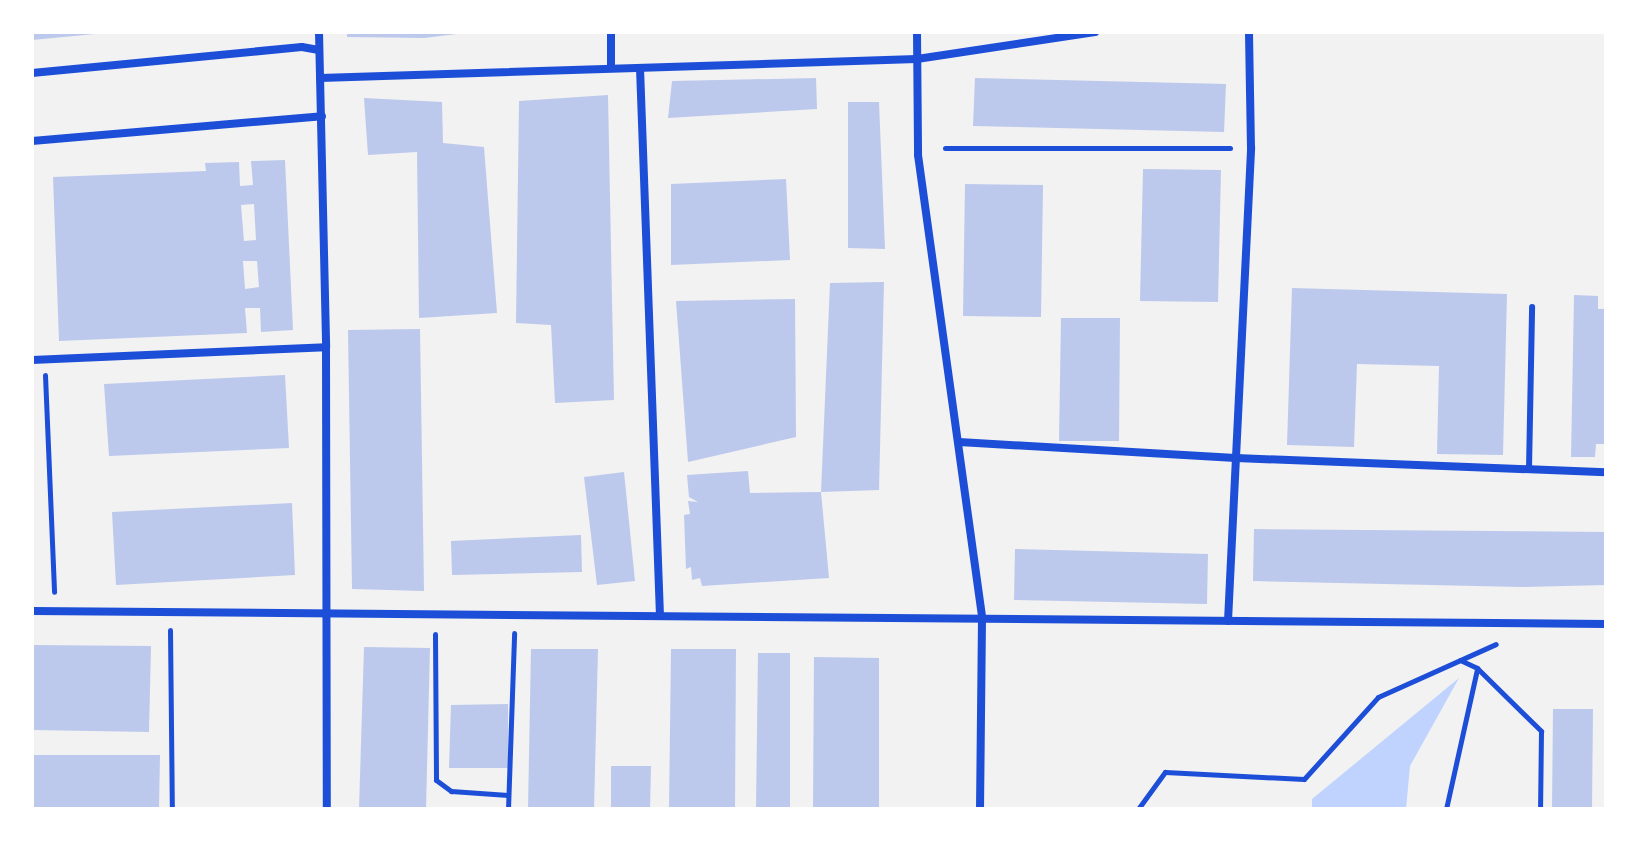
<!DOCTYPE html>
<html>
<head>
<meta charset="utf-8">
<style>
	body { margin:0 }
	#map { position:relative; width:1638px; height:841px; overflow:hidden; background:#f2f2f2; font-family:"Titillium Web",sans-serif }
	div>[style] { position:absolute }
	.water>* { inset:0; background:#bfd3fe }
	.building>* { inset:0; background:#bdc9ec }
	.path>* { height:5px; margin:-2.5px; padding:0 2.5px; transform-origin:2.5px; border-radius:2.5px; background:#1d4ed8 }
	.service>* { height:6px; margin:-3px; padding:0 3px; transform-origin:3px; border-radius:3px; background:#1d4ed8 }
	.minor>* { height:8px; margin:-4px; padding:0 4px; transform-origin:4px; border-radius:4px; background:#1d4ed8 }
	span { translate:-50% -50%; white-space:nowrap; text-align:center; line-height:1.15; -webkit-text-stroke:6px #fff; paint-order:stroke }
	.frame { position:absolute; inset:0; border:34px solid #fff; pointer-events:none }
</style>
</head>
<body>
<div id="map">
	<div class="water">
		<div style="clip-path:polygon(1459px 678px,1410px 766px,1406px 809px,1312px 809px,1312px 799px)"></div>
	</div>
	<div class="building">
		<div style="clip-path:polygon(32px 32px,95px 32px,95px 34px,32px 40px)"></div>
		<div style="clip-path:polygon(347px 32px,457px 32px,457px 34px,424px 38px,347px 37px)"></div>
		<div style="clip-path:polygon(816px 78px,817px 109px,668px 118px,672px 81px)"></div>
		<div style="clip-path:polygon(975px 78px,1226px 84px,1224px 132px,973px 126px)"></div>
		<div style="clip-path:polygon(608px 95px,614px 400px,555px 403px,551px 325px,516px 323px,519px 101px)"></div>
		<div style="clip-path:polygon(364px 98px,442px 102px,443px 143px,484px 147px,497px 313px,419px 318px,417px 152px,368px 155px)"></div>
		<div style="clip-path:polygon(848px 102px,879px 102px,885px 249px,848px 248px)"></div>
		<div style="clip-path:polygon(evenodd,285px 160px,293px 330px,261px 332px,260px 308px,245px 308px,247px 333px,59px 341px,53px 177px,206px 171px,205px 163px,239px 162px,240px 186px,253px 185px,251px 161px,285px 160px,254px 204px,256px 240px,244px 241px,241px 205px,254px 204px,285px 160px,243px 261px,257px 261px,259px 287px,245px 289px,243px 261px)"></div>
		<div style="clip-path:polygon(1143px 169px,1221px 170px,1218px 302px,1140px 301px)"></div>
		<div style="clip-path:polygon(786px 179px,790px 260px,671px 265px,671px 184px)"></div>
		<div style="clip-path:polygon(965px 184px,1043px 185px,1041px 317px,963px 316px)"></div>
		<div style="clip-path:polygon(884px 282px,879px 490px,821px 492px,830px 283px)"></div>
		<div style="clip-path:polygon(1292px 288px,1507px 294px,1503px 455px,1437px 454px,1439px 366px,1357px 364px,1354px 447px,1287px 445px)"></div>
		<div style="clip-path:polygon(1574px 295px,1598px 296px,1598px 309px,1606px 309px,1606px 444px,1596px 444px,1595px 457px,1571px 457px)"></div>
		<div style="clip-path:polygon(795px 299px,796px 437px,688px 462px,676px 301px)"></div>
		<div style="clip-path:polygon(1061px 318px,1120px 318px,1119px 441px,1059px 441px)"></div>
		<div style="clip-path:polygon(420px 329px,424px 591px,352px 589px,348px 330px)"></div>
		<div style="clip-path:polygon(285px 375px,289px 448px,109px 456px,104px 384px)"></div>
		<div style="clip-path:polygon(748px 471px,750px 493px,821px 492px,829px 578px,702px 586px,700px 578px,692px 580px,691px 567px,686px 569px,684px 515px,690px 514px,688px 501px,698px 502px,689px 497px,687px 475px)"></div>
		<div style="clip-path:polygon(624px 472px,635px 581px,597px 585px,584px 477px)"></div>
		<div style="clip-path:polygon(292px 503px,295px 575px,116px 585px,112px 512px)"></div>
		<div style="clip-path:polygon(1254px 529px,1606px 532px,1606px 585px,1522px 587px,1253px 581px)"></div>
		<div style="clip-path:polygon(581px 535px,582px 572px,452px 575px,451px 541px)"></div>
		<div style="clip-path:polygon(1015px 549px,1208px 554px,1207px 604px,1014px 600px)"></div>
		<div style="clip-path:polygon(32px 645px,151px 646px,149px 732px,32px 730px)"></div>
		<div style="clip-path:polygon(364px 647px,430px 648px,426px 809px,359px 809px)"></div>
		<div style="clip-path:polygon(531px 649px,598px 649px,594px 809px,528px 809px)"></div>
		<div style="clip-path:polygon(671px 649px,736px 649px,735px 809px,669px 809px)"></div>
		<div style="clip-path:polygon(758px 653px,790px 653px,790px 809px,756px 809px)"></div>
		<div style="clip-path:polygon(814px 657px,879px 658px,879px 809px,813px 809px)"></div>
		<div style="clip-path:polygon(508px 704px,508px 768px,449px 768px,451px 705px)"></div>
		<div style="clip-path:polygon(1553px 709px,1593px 709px,1592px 809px,1552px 809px)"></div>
		<div style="clip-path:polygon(32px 755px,160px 755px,159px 809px,32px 809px)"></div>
		<div style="clip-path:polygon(611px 766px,651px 766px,650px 809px,611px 809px)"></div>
	</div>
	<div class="path">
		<div style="left:945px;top:148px;width:285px"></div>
		<div style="left:45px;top:375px;width:217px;rotate:87.6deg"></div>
		<div style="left:170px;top:630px;width:179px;rotate:89.4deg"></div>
		<div style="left:435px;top:634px;width:146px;rotate:89.6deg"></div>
		<div style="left:436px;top:780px;width:19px;rotate:36deg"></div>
		<div style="left:451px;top:791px;width:57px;rotate:4deg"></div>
		<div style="left:1460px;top:660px;width:19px;rotate:25deg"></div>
		<div style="left:1477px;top:668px;width:90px;rotate:44.5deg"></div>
		<div style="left:1541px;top:731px;width:78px;rotate:90.7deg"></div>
		<div style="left:508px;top:809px;width:176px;rotate:-88deg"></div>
		<div style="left:1138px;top:809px;width:46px;rotate:-53.9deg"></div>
		<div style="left:1165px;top:772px;width:139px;rotate:2.9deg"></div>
		<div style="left:1304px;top:779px;width:110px;rotate:-47.9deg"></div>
		<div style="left:1378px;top:697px;width:129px;rotate:-24.2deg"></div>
		<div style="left:1446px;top:809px;width:143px;rotate:-77.5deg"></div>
	</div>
	<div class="service">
		<div style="left:1529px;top:469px;width:162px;rotate:-88.9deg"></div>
	</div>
	<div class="minor">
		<div style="left:319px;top:32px;width:315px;rotate:88.7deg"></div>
		<div style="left:326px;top:347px;width:462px;rotate:89.9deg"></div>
		<div style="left:611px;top:32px;width:36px;rotate:90deg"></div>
		<div style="left:917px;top:32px;width:123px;rotate:89.5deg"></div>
		<div style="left:918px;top:155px;width:468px;rotate:82.1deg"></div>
		<div style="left:982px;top:619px;width:190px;rotate:90.6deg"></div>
		<div style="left:640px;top:68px;width:548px;rotate:87.91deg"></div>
		<div style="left:32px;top:73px;width:271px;rotate:-5.5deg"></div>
		<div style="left:302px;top:47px;width:17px;rotate:10deg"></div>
		<div style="left:320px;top:78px;width:597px;rotate:-1.82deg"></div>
		<div style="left:917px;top:59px;width:180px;rotate:-8.6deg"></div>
		<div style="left:32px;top:141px;width:291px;rotate:-4.9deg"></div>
		<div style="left:32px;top:360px;width:294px;rotate:-2.5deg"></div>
		<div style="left:959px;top:442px;width:277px;rotate:3.3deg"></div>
		<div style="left:1236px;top:458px;width:370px;rotate:2.2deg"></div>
		<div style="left:32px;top:611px;width:1574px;rotate:0.47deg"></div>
		<div style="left:1228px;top:621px;width:474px;rotate:-87.2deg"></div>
		<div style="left:1251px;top:148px;width:116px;rotate:-91deg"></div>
	</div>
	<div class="frame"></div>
</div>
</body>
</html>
